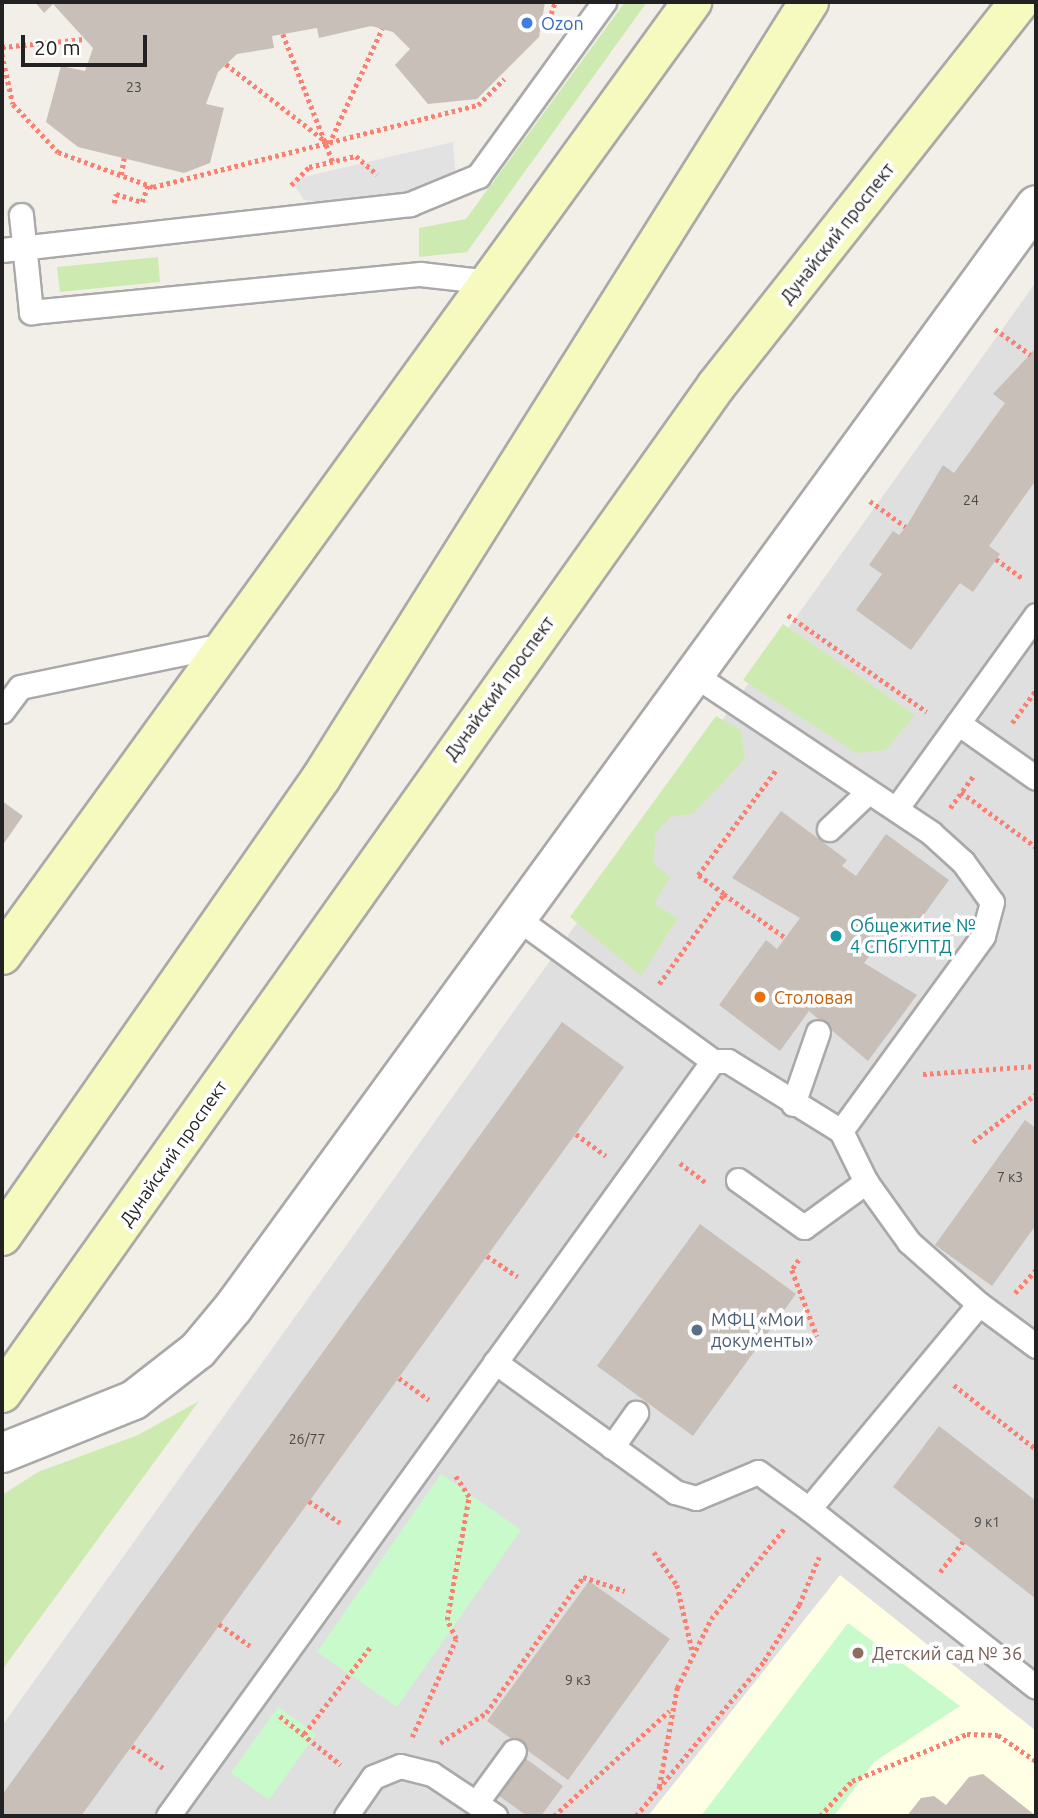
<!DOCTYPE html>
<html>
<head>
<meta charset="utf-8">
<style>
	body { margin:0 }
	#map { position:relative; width:1038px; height:1818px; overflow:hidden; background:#f2efe9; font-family:Ubuntu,sans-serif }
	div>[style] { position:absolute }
	.residential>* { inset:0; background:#e0dfdf }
	.education>* { inset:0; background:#ffffe5 }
	.grass>* { inset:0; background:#cdebb0 }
	.park>* { inset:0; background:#c8facc }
	.parking>* { inset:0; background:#e2e2e2 }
	.building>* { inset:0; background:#c7bfb8 }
	.path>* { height:4.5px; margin-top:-2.25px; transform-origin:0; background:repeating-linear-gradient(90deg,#fa8072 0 3.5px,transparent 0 7px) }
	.roads { filter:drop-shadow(2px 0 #a9a9a9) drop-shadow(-2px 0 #a9a9a9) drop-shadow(0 2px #a9a9a9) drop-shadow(0 -2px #a9a9a9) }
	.service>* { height:23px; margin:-11.5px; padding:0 11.5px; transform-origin:11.5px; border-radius:11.5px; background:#fff }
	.tertiary>* { height:38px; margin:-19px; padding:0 19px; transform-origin:19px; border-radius:19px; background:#fff }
	.secondary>* { height:38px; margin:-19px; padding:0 19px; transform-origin:19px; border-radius:19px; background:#f7fabf }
	.dots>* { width:19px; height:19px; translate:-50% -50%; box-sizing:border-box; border:4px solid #fff; border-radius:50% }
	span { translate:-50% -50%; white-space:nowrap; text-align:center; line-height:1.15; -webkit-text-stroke:7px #fff; paint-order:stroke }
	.number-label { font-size:14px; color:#4b4948 }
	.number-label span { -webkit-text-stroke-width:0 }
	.shop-label { font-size:18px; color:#366cbe }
	.left { translate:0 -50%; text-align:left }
	.street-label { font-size:18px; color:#222 }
	.culture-label { font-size:18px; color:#0d838f }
	.food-label { font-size:18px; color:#c56008 }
	.service-label { font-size:18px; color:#4e5e75 }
	.education-label { font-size:18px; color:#785e54 }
	.frame { position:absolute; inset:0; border:4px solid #222; pointer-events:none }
	.scale { position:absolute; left:21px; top:35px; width:126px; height:32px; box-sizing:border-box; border:4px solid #222; border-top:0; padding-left:9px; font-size:21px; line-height:24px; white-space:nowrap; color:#222; -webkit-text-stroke:5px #fff; paint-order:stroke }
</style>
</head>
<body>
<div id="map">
	<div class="residential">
		<div style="clip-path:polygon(1036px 282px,1036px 1816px,2px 1816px,2px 1726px)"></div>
	</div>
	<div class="education">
		<div style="clip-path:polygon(840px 1575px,1036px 1731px,1036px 1816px,648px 1816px)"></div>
	</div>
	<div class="grass">
		<div style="clip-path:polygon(625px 2px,647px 2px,467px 252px,419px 257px,419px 228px,466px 219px)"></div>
		<div style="clip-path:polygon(158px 257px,160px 282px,60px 292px,57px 267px)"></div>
		<div style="clip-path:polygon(783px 624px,915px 715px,886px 750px,856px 753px,743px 680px)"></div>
		<div style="clip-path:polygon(716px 716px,741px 730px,745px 759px,693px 814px,671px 816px,655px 834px,654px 864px,670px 877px,654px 904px,678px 918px,641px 976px,570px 917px)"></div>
		<div style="clip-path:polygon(199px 1401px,2px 1670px,2px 1495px,38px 1472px,138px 1435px)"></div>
	</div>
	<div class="park">
		<div style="clip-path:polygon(441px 1474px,521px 1530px,397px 1707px,317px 1652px)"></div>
		<div style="clip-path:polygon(848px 1623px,960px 1706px,874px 1762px,834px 1816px,701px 1816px)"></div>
		<div style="clip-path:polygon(278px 1707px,316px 1734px,269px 1800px,231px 1773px)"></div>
	</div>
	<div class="parking">
		<div style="clip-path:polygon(453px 142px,457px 195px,415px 212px,304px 200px,291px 180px)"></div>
	</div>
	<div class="building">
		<div style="clip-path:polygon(35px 2px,545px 2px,539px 37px,477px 99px,428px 104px,395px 65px,410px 49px,393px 32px,371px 26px,319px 38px,317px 28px,272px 36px,274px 48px,237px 54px,218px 72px,206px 104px,224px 108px,210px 163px,184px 173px,78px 147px,46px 122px,61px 66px,85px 71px,93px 48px,53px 4px,44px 13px)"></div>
		<div style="clip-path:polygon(1036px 348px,1036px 480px,989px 546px,1000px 554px,973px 592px,960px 583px,911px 650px,856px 610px,882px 574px,869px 565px,893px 531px,899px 535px,906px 527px,943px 465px,954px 473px,1005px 403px,993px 394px)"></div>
		<div style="clip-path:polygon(2px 801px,23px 816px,2px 846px)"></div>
		<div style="clip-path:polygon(781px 811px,847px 860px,842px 866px,856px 876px,886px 834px,949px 880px,902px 945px,886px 933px,864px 963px,917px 995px,868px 1061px,809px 1011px,780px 1051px,719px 1005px,766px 940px,777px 949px,800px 918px,732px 878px)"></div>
		<div style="clip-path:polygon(562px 1022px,624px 1067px,81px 1816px,2px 1816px,2px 1795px)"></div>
		<div style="clip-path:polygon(1025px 1120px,1036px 1128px,1036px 1225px,992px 1286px,935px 1245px)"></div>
		<div style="clip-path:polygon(700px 1224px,796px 1294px,693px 1436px,597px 1366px)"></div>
		<div style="clip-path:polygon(939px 1426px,1036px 1501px,1036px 1599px,893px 1487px)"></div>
		<div style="clip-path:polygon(589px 1581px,670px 1639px,568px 1780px,487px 1721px)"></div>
		<div style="clip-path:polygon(525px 1758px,563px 1786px,541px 1816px,527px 1816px,498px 1795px)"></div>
		<div style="clip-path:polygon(983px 1774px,1036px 1816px,907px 1816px,921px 1798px,934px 1796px,946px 1805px,969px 1777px)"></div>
	</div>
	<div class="path">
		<div style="left:551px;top:14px;width:13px;rotate:-72deg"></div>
		<div style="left:283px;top:34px;width:137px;rotate:68.7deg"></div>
		<div style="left:2px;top:47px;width:83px;rotate:-5.5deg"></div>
		<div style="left:2px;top:54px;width:51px;rotate:77.6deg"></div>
		<div style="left:13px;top:104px;width:66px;rotate:46.8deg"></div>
		<div style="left:58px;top:152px;width:101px;rotate:20.2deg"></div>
		<div style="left:153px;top:187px;width:335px;rotate:-14.2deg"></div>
		<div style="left:478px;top:105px;width:37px;rotate:-45deg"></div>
		<div style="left:226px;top:64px;width:130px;rotate:37.8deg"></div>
		<div style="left:329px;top:144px;width:127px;rotate:-65.3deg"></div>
		<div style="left:121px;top:175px;width:17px;rotate:-80deg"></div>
		<div style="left:291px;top:185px;width:25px;rotate:-45deg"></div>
		<div style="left:309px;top:167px;width:48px;rotate:-13.2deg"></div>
		<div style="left:356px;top:156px;width:28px;rotate:41deg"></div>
		<div style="left:114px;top:203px;width:9px;rotate:-77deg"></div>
		<div style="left:116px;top:194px;width:27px;rotate:17deg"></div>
		<div style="left:142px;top:202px;width:18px;rotate:-71deg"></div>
		<div style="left:995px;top:329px;width:44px;rotate:35.8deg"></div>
		<div style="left:870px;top:501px;width:44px;rotate:35.8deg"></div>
		<div style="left:996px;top:559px;width:34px;rotate:36deg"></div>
		<div style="left:788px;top:615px;width:169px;rotate:34.9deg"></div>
		<div style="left:1012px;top:723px;width:41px;rotate:-54deg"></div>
		<div style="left:961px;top:792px;width:93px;rotate:36.3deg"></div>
		<div style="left:950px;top:808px;width:41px;rotate:-54deg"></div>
		<div style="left:724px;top:894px;width:76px;rotate:35.4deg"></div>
		<div style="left:659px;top:984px;width:111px;rotate:-54.2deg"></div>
		<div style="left:724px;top:894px;width:32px;rotate:-144deg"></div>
		<div style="left:698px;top:875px;width:131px;rotate:-53.4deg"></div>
		<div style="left:923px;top:1074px;width:113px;rotate:-4deg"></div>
		<div style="left:576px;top:1134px;width:37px;rotate:36deg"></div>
		<div style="left:973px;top:1142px;width:79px;rotate:-37.3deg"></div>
		<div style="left:680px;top:1163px;width:34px;rotate:37deg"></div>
		<div style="left:487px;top:1256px;width:37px;rotate:34deg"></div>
		<div style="left:799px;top:1260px;width:12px;rotate:125deg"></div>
		<div style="left:792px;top:1270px;width:71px;rotate:69.3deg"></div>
		<div style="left:1015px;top:1293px;width:31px;rotate:-48deg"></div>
		<div style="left:399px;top:1378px;width:37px;rotate:36deg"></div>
		<div style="left:954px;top:1385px;width:104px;rotate:38deg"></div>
		<div style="left:309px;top:1501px;width:38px;rotate:35deg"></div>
		<div style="left:654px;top:1552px;width:40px;rotate:55.1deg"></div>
		<div style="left:677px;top:1585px;width:70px;rotate:76.8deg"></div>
		<div style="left:940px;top:1572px;width:38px;rotate:-53deg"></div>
		<div style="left:219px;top:1624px;width:38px;rotate:35deg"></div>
		<div style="left:280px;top:1716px;width:78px;rotate:38.8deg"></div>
		<div style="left:304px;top:1734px;width:111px;rotate:-52.7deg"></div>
		<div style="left:412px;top:1737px;width:107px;rotate:-65.8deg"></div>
		<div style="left:456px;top:1639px;width:21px;rotate:-115deg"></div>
		<div style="left:447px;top:1620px;width:125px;rotate:-79.9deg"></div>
		<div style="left:469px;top:1497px;width:27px;rotate:-123deg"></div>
		<div style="left:440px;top:1743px;width:55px;rotate:-33.1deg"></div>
		<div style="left:486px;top:1713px;width:167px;rotate:-54.5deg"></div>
		<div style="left:583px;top:1577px;width:44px;rotate:18.4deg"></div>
		<div style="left:132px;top:1746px;width:38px;rotate:35deg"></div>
		<div style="left:659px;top:1787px;width:101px;rotate:-79.7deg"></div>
		<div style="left:677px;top:1688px;width:77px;rotate:-63.8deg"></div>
		<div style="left:711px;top:1619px;width:116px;rotate:-51deg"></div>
		<div style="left:554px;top:1816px;width:156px;rotate:-42.4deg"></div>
		<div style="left:636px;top:1816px;width:201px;rotate:-50.4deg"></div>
		<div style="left:764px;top:1661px;width:66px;rotate:-58deg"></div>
		<div style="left:799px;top:1605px;width:52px;rotate:-67.4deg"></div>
		<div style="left:820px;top:1816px;width:47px;rotate:-47.6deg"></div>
		<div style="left:852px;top:1781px;width:124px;rotate:-22.2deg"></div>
		<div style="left:967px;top:1734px;width:31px;rotate:2deg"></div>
		<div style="left:998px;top:1735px;width:46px;rotate:34.4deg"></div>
	</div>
	<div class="roads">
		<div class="service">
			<div style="left:21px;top:215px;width:98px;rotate:84.1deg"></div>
			<div style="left:31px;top:312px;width:391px;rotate:-5.6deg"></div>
			<div style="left:420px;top:274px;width:70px;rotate:6.5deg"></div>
			<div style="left:2px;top:250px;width:411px;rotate:-6.4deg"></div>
			<div style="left:410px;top:204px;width:74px;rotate:-22.4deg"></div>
			<div style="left:478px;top:176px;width:215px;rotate:-54.1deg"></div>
			<div style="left:693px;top:674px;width:286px;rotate:33.7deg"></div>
			<div style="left:931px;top:833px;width:43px;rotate:42.2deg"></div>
			<div style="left:963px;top:862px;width:49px;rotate:54.1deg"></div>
			<div style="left:992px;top:902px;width:35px;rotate:105deg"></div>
			<div style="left:983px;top:936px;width:241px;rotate:126.1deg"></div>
			<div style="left:841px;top:1131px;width:133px;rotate:-148.2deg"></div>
			<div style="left:728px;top:1061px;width:15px;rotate:180deg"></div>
			<div style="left:2px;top:711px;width:30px;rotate:-53deg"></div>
			<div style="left:20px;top:687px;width:212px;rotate:-11.7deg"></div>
			<div style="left:958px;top:723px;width:95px;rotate:35.2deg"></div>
			<div style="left:896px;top:809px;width:239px;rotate:-54.2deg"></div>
			<div style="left:829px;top:829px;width:54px;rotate:-43.5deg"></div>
			<div style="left:793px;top:1104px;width:76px;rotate:-70.9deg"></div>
			<div style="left:841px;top:1131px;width:57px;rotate:63.9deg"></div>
			<div style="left:866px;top:1182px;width:74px;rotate:54.4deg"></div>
			<div style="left:909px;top:1242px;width:94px;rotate:41.5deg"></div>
			<div style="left:738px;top:1180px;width:81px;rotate:35.5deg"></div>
			<div style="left:804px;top:1227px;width:77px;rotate:-36deg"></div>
			<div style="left:1036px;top:1346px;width:71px;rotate:-143.6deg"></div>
			<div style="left:979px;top:1304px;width:266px;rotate:129.7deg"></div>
			<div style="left:809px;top:1509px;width:288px;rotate:38.1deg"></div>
			<div style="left:495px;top:1362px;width:222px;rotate:35.8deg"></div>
			<div style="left:675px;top:1492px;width:22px;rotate:16deg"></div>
			<div style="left:696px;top:1498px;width:67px;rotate:-22.8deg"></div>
			<div style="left:758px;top:1472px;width:63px;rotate:36deg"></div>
			<div style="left:612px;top:1447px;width:42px;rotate:-54.8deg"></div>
			<div style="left:476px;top:1803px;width:64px;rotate:-53.8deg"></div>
			<div style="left:168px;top:1816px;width:931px;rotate:-54.18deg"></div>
			<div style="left:713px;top:1061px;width:241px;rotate:-143.9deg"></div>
			<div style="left:346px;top:1816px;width:47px;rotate:-55.3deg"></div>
			<div style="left:373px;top:1777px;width:29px;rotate:-22deg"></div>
			<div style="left:400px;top:1766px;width:33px;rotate:14deg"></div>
			<div style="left:432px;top:1774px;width:76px;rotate:33.7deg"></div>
		</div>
		<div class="tertiary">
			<div style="left:2px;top:1453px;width:142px;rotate:-21.9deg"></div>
			<div style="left:134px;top:1400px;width:81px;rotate:-38deg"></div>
			<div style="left:198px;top:1350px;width:55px;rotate:-50.2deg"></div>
			<div style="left:233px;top:1308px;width:1364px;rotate:-53.94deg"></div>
		</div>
		<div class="secondary">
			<div style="left:2px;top:955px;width:1177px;rotate:-54.09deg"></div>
			<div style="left:2px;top:1236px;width:558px;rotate:-55.14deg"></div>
			<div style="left:321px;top:778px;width:917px;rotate:-57.84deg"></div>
			<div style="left:2px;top:1393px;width:1234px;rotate:-54.66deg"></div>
			<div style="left:716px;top:386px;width:489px;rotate:-51.7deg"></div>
		</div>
	</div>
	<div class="dots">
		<div style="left:527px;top:23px;background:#3f7fe0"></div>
		<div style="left:836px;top:936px;background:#0f9aa8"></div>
		<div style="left:760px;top:997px;background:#e8710a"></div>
		<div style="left:697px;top:1330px;background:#5c6f8a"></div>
		<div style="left:858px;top:1653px;background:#8d6e63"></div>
	</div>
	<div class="number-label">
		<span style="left:134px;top:87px">23</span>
		<span style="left:971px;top:500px">24</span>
		<span style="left:1010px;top:1177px">7 к3</span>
		<span style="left:307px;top:1439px">26/77</span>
		<span style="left:987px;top:1522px">9 к1</span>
		<span style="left:578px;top:1680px">9 к3</span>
	</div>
	<div class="shop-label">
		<span class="left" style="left:541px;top:23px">Ozon</span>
	</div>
	<div class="street-label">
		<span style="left:837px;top:233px;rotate:-52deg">Дунайский проспект</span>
		<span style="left:499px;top:688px;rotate:-54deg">Дунайский проспект</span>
		<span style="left:173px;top:1153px;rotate:-55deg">Дунайский проспект</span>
	</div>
	<div class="culture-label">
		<span class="left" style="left:850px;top:936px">Общежитие №<br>4 СПбГУПТД</span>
	</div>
	<div class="food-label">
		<span class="left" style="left:774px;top:997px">Столовая</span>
	</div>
	<div class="service-label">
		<span class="left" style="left:711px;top:1330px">МФЦ «Мои<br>документы»</span>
	</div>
	<div class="education-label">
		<span class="left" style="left:872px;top:1653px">Детский сад № 36</span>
	</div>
	<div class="frame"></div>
	<div class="scale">20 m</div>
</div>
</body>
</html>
